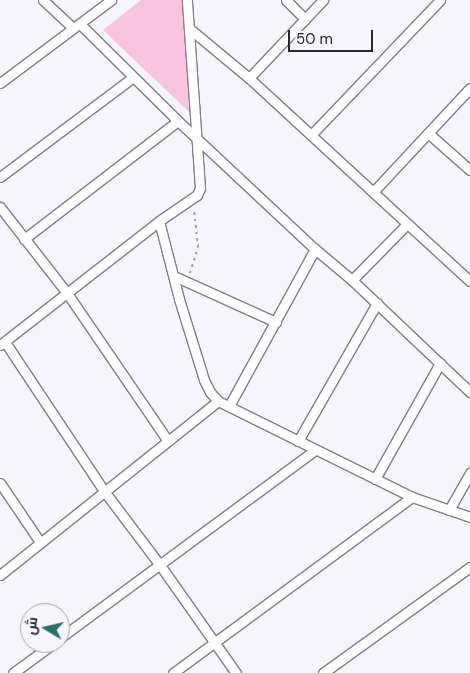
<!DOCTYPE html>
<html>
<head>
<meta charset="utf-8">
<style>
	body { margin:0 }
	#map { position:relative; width:470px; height:673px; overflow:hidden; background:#f7f5fc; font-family:"DM Sans",Cairo,sans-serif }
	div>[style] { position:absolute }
	.green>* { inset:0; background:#f9c4df }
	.path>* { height:2px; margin-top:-1px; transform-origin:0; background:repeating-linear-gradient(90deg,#9e9ca3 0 2.5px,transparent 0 6.5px) }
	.roads { filter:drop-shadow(1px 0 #837d8e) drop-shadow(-1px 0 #837d8e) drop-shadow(0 1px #837d8e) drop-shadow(0 -1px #837d8e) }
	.minor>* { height:9px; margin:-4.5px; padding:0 4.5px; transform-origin:4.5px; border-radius:4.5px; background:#fff }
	span { translate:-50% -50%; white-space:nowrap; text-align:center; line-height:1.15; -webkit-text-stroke:4.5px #f7f5fc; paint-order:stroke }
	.north { position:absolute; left:20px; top:603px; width:50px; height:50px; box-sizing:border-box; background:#f7f5fc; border:1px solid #a4a2a9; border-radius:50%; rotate:279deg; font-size:14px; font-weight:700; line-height:20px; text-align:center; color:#28262d }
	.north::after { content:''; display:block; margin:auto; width:18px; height:22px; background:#28716b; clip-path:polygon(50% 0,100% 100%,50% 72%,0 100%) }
	.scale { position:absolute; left:288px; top:30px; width:85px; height:22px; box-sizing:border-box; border:2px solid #28262d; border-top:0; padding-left:6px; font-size:15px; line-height:18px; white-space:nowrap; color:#28262d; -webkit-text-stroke:4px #f7f5fc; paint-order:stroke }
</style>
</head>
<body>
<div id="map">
	<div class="green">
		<div style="clip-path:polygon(141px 0,183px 0,189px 112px,103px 30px)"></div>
	</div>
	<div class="path">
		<div style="left:190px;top:273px;width:27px;rotate:-73deg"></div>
		<div style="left:198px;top:247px;width:38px;rotate:-96deg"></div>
	</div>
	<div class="roads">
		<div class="minor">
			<div style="left:43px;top:0;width:41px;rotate:43deg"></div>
			<div style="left:286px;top:0;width:27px;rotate:45deg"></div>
			<div style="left:80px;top:24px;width:138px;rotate:44.7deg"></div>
			<div style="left:178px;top:121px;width:187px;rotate:43.1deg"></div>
			<div style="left:315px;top:249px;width:48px;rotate:40deg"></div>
			<div style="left:352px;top:280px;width:163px;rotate:43.5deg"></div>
			<div style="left:190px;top:29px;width:77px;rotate:39.7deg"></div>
			<div style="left:249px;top:78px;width:300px;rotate:42.6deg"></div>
			<div style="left:249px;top:78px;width:108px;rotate:-46.5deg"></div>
			<div style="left:0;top:83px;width:139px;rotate:-36.8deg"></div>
			<div style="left:428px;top:133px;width:56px;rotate:41.4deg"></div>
			<div style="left:311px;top:135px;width:187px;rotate:-46.3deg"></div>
			<div style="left:0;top:177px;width:166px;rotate:-36.9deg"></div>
			<div style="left:373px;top:192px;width:142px;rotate:-47deg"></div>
			<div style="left:0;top:207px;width:109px;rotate:52.1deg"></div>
			<div style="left:67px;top:293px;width:179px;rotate:55.7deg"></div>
			<div style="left:159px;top:221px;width:81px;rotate:75.6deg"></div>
			<div style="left:179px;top:299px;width:85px;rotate:72.8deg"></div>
			<div style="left:204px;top:380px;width:13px;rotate:63deg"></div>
			<div style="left:210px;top:392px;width:12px;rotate:48deg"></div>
			<div style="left:218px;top:401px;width:216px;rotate:26.3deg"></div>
			<div style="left:412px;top:497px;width:61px;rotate:19deg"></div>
			<div style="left:24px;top:239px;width:194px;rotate:-37.5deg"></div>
			<div style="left:174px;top:276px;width:112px;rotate:24.3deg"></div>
			<div style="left:352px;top:280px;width:78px;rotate:-45.5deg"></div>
			<div style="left:5px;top:342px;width:179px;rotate:56.4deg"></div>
			<div style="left:104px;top:491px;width:93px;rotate:52.9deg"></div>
			<div style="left:160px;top:565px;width:132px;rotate:54.9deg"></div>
			<div style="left:0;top:345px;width:202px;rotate:-37.9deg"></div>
			<div style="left:159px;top:221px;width:46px;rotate:-34.4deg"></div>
			<div style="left:197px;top:195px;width:8px;rotate:-67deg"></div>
			<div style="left:200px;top:188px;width:188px;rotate:-94deg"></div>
			<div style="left:229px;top:406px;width:179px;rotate:-61.3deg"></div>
			<div style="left:298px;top:441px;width:159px;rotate:-60.2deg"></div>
			<div style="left:375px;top:479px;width:133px;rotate:-60.7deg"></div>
			<div style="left:0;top:483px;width:71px;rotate:55.9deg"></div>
			<div style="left:449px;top:510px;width:43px;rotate:-60.4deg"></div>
			<div style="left:0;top:575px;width:279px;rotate:-38.6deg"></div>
			<div style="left:60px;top:638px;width:317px;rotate:-36.4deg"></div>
			<div style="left:13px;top:673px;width:51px;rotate:-36.2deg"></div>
			<div style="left:173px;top:673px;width:297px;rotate:-36.4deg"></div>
			<div style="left:323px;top:673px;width:181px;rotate:-35.8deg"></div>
		</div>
	</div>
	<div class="north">ش</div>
	<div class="scale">50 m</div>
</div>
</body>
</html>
